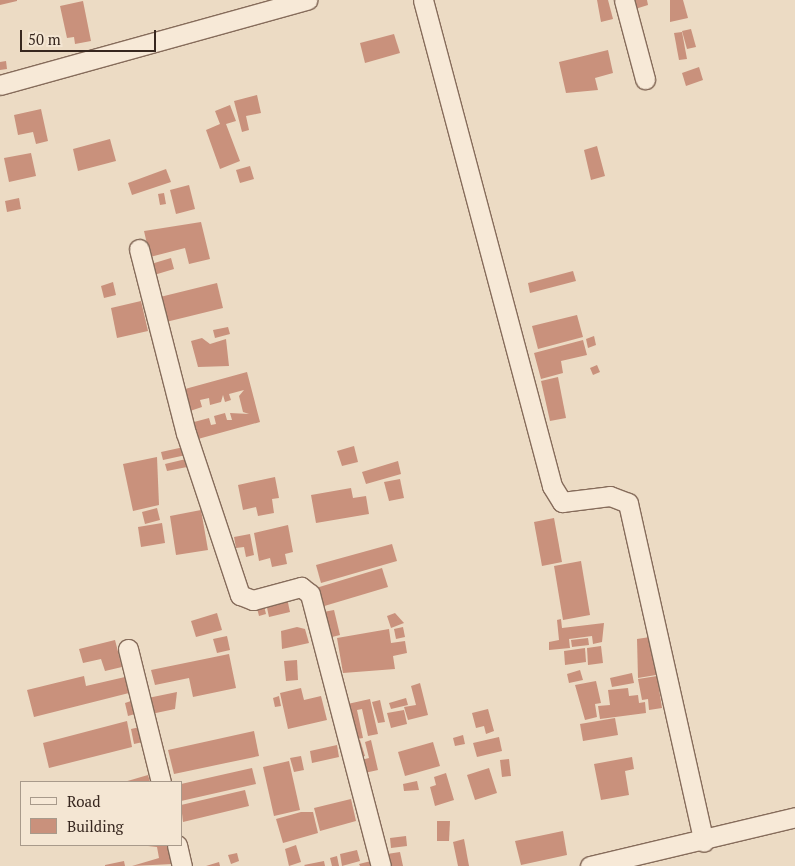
<!DOCTYPE html>
<html>
<head>
<meta charset="utf-8">
<style>
	body { margin:0 }
	#map { position:relative; width:795px; height:866px; overflow:hidden; background:#ecdbc4; font-family:"PT Serif",serif }
	div>[style] { position:absolute }
	.building>* { inset:0; background:#c9917c }
	.roads { filter:drop-shadow(1px 0 #866c5b) drop-shadow(-1px 0 #866c5b) drop-shadow(0 1px #866c5b) drop-shadow(0 -1px #866c5b) }
	.minor>* { height:19px; margin:-9.5px; padding:0 9.5px; transform-origin:9.5px; border-radius:9.5px; background:#f7e9d7 }
	span { translate:-50% -50%; white-space:nowrap; text-align:center; line-height:1.15; -webkit-text-stroke:5px #f4e6d3; paint-order:stroke }
	.legend { position:absolute; left:20px; top:781px; width:162px; height:65px; box-sizing:border-box; background:#f4e6d3; border:1px solid #a89a8b; margin:0; padding:6px 9px; list-style:none; font-size:15px; color:#37271f }
	.legend li { display:flex; align-items:center; gap:10px; height:25px }
	.legend b { width:25px; border:1px solid #a89a8b }
	.scale { position:absolute; left:20px; top:30px; width:136px; height:22px; box-sizing:border-box; border:2px solid #37271f; border-top:0; padding-left:6px; font-size:15px; line-height:18px; white-space:nowrap; color:#37271f; -webkit-text-stroke:4px #f4e6d3; paint-order:stroke }
</style>
</head>
<body>
<div id="map">
	<div class="building">
		<div style="clip-path:polygon(0 0,17px 0,17px 1px,0 5px)"></div>
		<div style="clip-path:polygon(597px 0,608px 0,613px 19px,601px 22px)"></div>
		<div style="clip-path:polygon(628px 0,647px 0,648px 5px,632px 10px)"></div>
		<div style="clip-path:polygon(670px 0,683px 0,688px 18px,670px 22px)"></div>
		<div style="clip-path:polygon(83px 1px,91px 41px,75px 44px,74px 37px,67px 38px,60px 6px)"></div>
		<div style="clip-path:polygon(691px 29px,696px 47px,687px 49px,682px 31px)"></div>
		<div style="clip-path:polygon(682px 32px,687px 59px,679px 60px,674px 33px)"></div>
		<div style="clip-path:polygon(394px 34px,400px 53px,365px 63px,360px 43px)"></div>
		<div style="clip-path:polygon(608px 50px,613px 73px,595px 78px,598px 90px,566px 93px,559px 62px)"></div>
		<div style="clip-path:polygon(6px 61px,7px 69px,0 70px,0 62px)"></div>
		<div style="clip-path:polygon(699px 67px,703px 80px,686px 86px,682px 73px)"></div>
		<div style="clip-path:polygon(257px 95px,261px 113px,246px 116px,249px 130px,242px 132px,234px 101px)"></div>
		<div style="clip-path:polygon(230px 105px,236px 121px,226px 124px,240px 161px,220px 169px,206px 130px,220px 124px,215px 111px)"></div>
		<div style="clip-path:polygon(41px 109px,48px 141px,36px 144px,33px 132px,18px 135px,14px 115px)"></div>
		<div style="clip-path:polygon(110px 139px,116px 161px,78px 171px,73px 149px)"></div>
		<div style="clip-path:polygon(597px 146px,605px 176px,591px 180px,584px 150px)"></div>
		<div style="clip-path:polygon(31px 153px,36px 176px,9px 182px,4px 158px)"></div>
		<div style="clip-path:polygon(250px 166px,254px 179px,240px 183px,236px 170px)"></div>
		<div style="clip-path:polygon(166px 169px,171px 182px,132px 195px,128px 183px)"></div>
		<div style="clip-path:polygon(189px 185px,195px 209px,176px 214px,170px 190px)"></div>
		<div style="clip-path:polygon(164px 193px,166px 204px,160px 205px,158px 194px)"></div>
		<div style="clip-path:polygon(19px 198px,21px 209px,7px 212px,5px 201px)"></div>
		<div style="clip-path:polygon(201px 222px,210px 259px,189px 264px,185px 248px,150px 257px,144px 231px)"></div>
		<div style="clip-path:polygon(171px 258px,174px 269px,154px 275px,151px 264px)"></div>
		<div style="clip-path:polygon(573px 271px,576px 281px,530px 293px,528px 283px)"></div>
		<div style="clip-path:polygon(113px 282px,116px 295px,104px 298px,101px 286px)"></div>
		<div style="clip-path:polygon(217px 283px,223px 308px,166px 322px,160px 297px)"></div>
		<div style="clip-path:polygon(141px 301px,148px 331px,117px 338px,111px 308px)"></div>
		<div style="clip-path:polygon(577px 315px,583px 337px,538px 349px,532px 326px)"></div>
		<div style="clip-path:polygon(228px 327px,230px 334px,215px 338px,213px 330px)"></div>
		<div style="clip-path:polygon(594px 336px,596px 345px,588px 348px,586px 339px)"></div>
		<div style="clip-path:polygon(202px 338px,210px 344px,226px 339px,229px 366px,198px 367px,191px 341px)"></div>
		<div style="clip-path:polygon(583px 340px,587px 355px,561px 361px,563px 373px,541px 379px,534px 353px)"></div>
		<div style="clip-path:polygon(597px 365px,600px 372px,593px 375px,590px 368px)"></div>
		<div style="clip-path:polygon(247px 372px,260px 422px,198px 439px,194px 422px,209px 418px,211px 425px,216px 424px,214px 416px,225px 413px,227px 420px,232px 420px,230px 413px,249px 414px,243px 412px,239px 396px,244px 390px,229px 394px,231px 400px,225px 402px,223px 395px,221px 402px,210px 405px,209px 398px,200px 400px,202px 407px,190px 411px,185px 389px)"></div>
		<div style="clip-path:polygon(558px 377px,566px 418px,550px 421px,541px 381px)"></div>
		<div style="clip-path:polygon(354px 446px,358px 462px,342px 466px,337px 451px)"></div>
		<div style="clip-path:polygon(184px 447px,186px 455px,163px 460px,161px 452px)"></div>
		<div style="clip-path:polygon(157px 457px,159px 505px,133px 511px,123px 464px)"></div>
		<div style="clip-path:polygon(186px 459px,187px 467px,167px 471px,165px 464px)"></div>
		<div style="clip-path:polygon(398px 461px,401px 474px,366px 484px,362px 472px)"></div>
		<div style="clip-path:polygon(275px 477px,279px 498px,272px 499px,274px 513px,258px 516px,256px 507px,243px 510px,238px 485px)"></div>
		<div style="clip-path:polygon(400px 479px,404px 498px,389px 501px,384px 482px)"></div>
		<div style="clip-path:polygon(351px 488px,353px 498px,366px 496px,369px 514px,316px 523px,311px 495px)"></div>
		<div style="clip-path:polygon(157px 508px,160px 520px,145px 524px,142px 512px)"></div>
		<div style="clip-path:polygon(201px 510px,208px 550px,176px 555px,170px 516px)"></div>
		<div style="clip-path:polygon(554px 518px,562px 562px,542px 566px,534px 522px)"></div>
		<div style="clip-path:polygon(162px 523px,165px 543px,141px 547px,138px 527px)"></div>
		<div style="clip-path:polygon(288px 525px,293px 552px,285px 554px,287px 564px,272px 567px,270px 558px,259px 561px,254px 533px)"></div>
		<div style="clip-path:polygon(250px 534px,254px 555px,246px 557px,244px 547px,236px 548px,234px 537px)"></div>
		<div style="clip-path:polygon(392px 544px,397px 561px,321px 583px,316px 565px)"></div>
		<div style="clip-path:polygon(581px 561px,590px 615px,563px 620px,554px 566px)"></div>
		<div style="clip-path:polygon(382px 568px,388px 587px,321px 607px,316px 588px)"></div>
		<div style="clip-path:polygon(287px 598px,290px 612px,269px 617px,266px 603px)"></div>
		<div style="clip-path:polygon(263px 602px,266px 614px,259px 616px,256px 604px)"></div>
		<div style="clip-path:polygon(334px 610px,340px 635px,324px 639px,318px 613px)"></div>
		<div style="clip-path:polygon(217px 613px,222px 630px,196px 637px,191px 621px)"></div>
		<div style="clip-path:polygon(395px 613px,404px 623px,391px 628px,387px 616px)"></div>
		<div style="clip-path:polygon(561px 619px,562px 628px,604px 623px,602px 642px,593px 644px,592px 636px,569px 639px,570px 648px,549px 650px,549px 642px,559px 640px,557px 620px)"></div>
		<div style="clip-path:polygon(297px 627px,305px 629px,309px 643px,282px 649px,281px 631px)"></div>
		<div style="clip-path:polygon(403px 627px,405px 637px,396px 639px,394px 629px)"></div>
		<div style="clip-path:polygon(389px 629px,391px 643px,405px 641px,407px 653px,393px 656px,395px 669px,343px 673px,337px 638px)"></div>
		<div style="clip-path:polygon(227px 636px,230px 650px,217px 653px,213px 639px)"></div>
		<div style="clip-path:polygon(650px 637px,656px 675px,638px 678px,637px 639px)"></div>
		<div style="clip-path:polygon(588px 638px,589px 645px,572px 647px,571px 640px)"></div>
		<div style="clip-path:polygon(115px 640px,122px 667px,105px 671px,101px 659px,83px 663px,79px 649px)"></div>
		<div style="clip-path:polygon(601px 646px,603px 663px,588px 665px,587px 648px)"></div>
		<div style="clip-path:polygon(585px 648px,586px 662px,565px 665px,564px 651px)"></div>
		<div style="clip-path:polygon(229px 654px,236px 688px,193px 697px,189px 678px,155px 685px,151px 670px)"></div>
		<div style="clip-path:polygon(297px 660px,298px 680px,286px 681px,284px 661px)"></div>
		<div style="clip-path:polygon(580px 670px,583px 680px,569px 683px,567px 674px)"></div>
		<div style="clip-path:polygon(632px 673px,634px 683px,612px 687px,610px 678px)"></div>
		<div style="clip-path:polygon(84px 676px,86px 686px,125px 677px,129px 693px,34px 717px,27px 690px)"></div>
		<div style="clip-path:polygon(657px 676px,662px 708px,649px 710px,648px 699px,642px 700px,638px 679px)"></div>
		<div style="clip-path:polygon(596px 681px,601px 703px,595px 704px,597px 717px,585px 720px,575px 685px)"></div>
		<div style="clip-path:polygon(420px 683px,428px 715px,408px 720px,404px 707px,416px 705px,411px 686px)"></div>
		<div style="clip-path:polygon(301px 688px,304px 700px,321px 696px,327px 720px,288px 729px,280px 693px)"></div>
		<div style="clip-path:polygon(628px 688px,629px 696px,638px 695px,639px 703px,645px 702px,646px 713px,600px 719px,598px 706px,610px 705px,608px 690px)"></div>
		<div style="clip-path:polygon(177px 692px,175px 709px,151px 714px,148px 698px)"></div>
		<div style="clip-path:polygon(279px 696px,281px 706px,275px 707px,273px 698px)"></div>
		<div style="clip-path:polygon(406px 698px,408px 705px,391px 709px,389px 703px)"></div>
		<div style="clip-path:polygon(370px 699px,378px 734px,368px 736px,362px 709px,357px 710px,363px 738px,351px 740px,343px 705px)"></div>
		<div style="clip-path:polygon(380px 700px,385px 722px,378px 723px,372px 702px)"></div>
		<div style="clip-path:polygon(131px 701px,135px 714px,128px 716px,125px 703px)"></div>
		<div style="clip-path:polygon(488px 709px,494px 731px,486px 734px,484px 726px,476px 728px,472px 713px)"></div>
		<div style="clip-path:polygon(404px 710px,407px 724px,391px 728px,387px 713px)"></div>
		<div style="clip-path:polygon(615px 718px,618px 735px,583px 741px,580px 724px)"></div>
		<div style="clip-path:polygon(127px 721px,132px 747px,49px 768px,43px 743px)"></div>
		<div style="clip-path:polygon(140px 727px,143px 742px,134px 744px,131px 729px)"></div>
		<div style="clip-path:polygon(254px 731px,259px 756px,174px 774px,168px 750px)"></div>
		<div style="clip-path:polygon(463px 735px,465px 744px,455px 746px,453px 738px)"></div>
		<div style="clip-path:polygon(499px 737px,502px 751px,477px 757px,473px 743px)"></div>
		<div style="clip-path:polygon(360px 740px,365px 756px,356px 758px,352px 743px)"></div>
		<div style="clip-path:polygon(371px 740px,378px 770px,360px 774px,357px 761px,369px 758px,365px 742px)"></div>
		<div style="clip-path:polygon(433px 742px,440px 766px,405px 776px,398px 752px)"></div>
		<div style="clip-path:polygon(337px 745px,339px 757px,312px 763px,310px 751px)"></div>
		<div style="clip-path:polygon(301px 756px,304px 770px,294px 772px,290px 758px)"></div>
		<div style="clip-path:polygon(632px 757px,634px 769px,625px 771px,629px 795px,601px 800px,594px 764px)"></div>
		<div style="clip-path:polygon(509px 759px,511px 776px,502px 777px,500px 760px)"></div>
		<div style="clip-path:polygon(289px 761px,300px 810px,274px 816px,263px 767px)"></div>
		<div style="clip-path:polygon(252px 768px,256px 784px,181px 801px,181px 784px)"></div>
		<div style="clip-path:polygon(489px 768px,497px 793px,475px 800px,467px 775px)"></div>
		<div style="clip-path:polygon(446px 773px,454px 800px,435px 806px,430px 787px,436px 785px,434px 777px)"></div>
		<div style="clip-path:polygon(148px 775px,150px 782px,124px 782px)"></div>
		<div style="clip-path:polygon(417px 781px,419px 790px,404px 791px,403px 784px)"></div>
		<div style="clip-path:polygon(245px 790px,249px 806px,183px 822px,181px 805px)"></div>
		<div style="clip-path:polygon(351px 799px,356px 821px,320px 831px,314px 808px)"></div>
		<div style="clip-path:polygon(301px 812px,313px 812px,318px 833px,283px 843px,276px 819px)"></div>
		<div style="clip-path:polygon(437px 821px,450px 821px,449px 841px,437px 841px)"></div>
		<div style="clip-path:polygon(563px 831px,567px 855px,521px 865px,515px 841px)"></div>
		<div style="clip-path:polygon(406px 836px,407px 846px,391px 848px,390px 838px)"></div>
		<div style="clip-path:polygon(464px 839px,469px 866px,458px 866px,453px 842px)"></div>
		<div style="clip-path:polygon(139px 845px,169px 845px,173px 864px,132px 866px,159px 858px,157px 847px)"></div>
		<div style="clip-path:polygon(296px 845px,301px 862px,289px 866px,285px 849px)"></div>
		<div style="clip-path:polygon(357px 850px,360px 861px,342px 866px,340px 854px)"></div>
		<div style="clip-path:polygon(400px 852px,403px 866px,389px 866px,387px 854px)"></div>
		<div style="clip-path:polygon(237px 853px,239px 861px,231px 864px,228px 855px)"></div>
		<div style="clip-path:polygon(337px 856px,339px 866px,332px 866px,330px 858px)"></div>
		<div style="clip-path:polygon(124px 861px,125px 866px,105px 866px,105px 865px)"></div>
		<div style="clip-path:polygon(324px 861px,325px 866px,305px 866px,304px 865px)"></div>
		<div style="clip-path:polygon(371px 861px,372px 866px,360px 866px,359px 864px)"></div>
		<div style="clip-path:polygon(219px 862px,220px 866px,206px 866px)"></div>
	</div>
	<div class="roads">
		<div class="minor">
			<div style="left:423px;top:0;width:503px;rotate:75.13deg"></div>
			<div style="left:552px;top:486px;width:19px;rotate:58deg"></div>
			<div style="left:562px;top:502px;width:48px;rotate:-7.1deg"></div>
			<div style="left:610px;top:496px;width:19px;rotate:21deg"></div>
			<div style="left:628px;top:503px;width:347px;rotate:77.4deg"></div>
			<div style="left:624px;top:0;width:82px;rotate:75.1deg"></div>
			<div style="left:0;top:85px;width:319px;rotate:-15.5deg"></div>
			<div style="left:139px;top:249px;width:190px;rotate:75.7deg"></div>
			<div style="left:186px;top:433px;width:171px;rotate:71.6deg"></div>
			<div style="left:240px;top:595px;width:14px;rotate:21deg"></div>
			<div style="left:253px;top:600px;width:50px;rotate:-15.2deg"></div>
			<div style="left:301px;top:587px;width:11px;rotate:38deg"></div>
			<div style="left:310px;top:594px;width:281px;rotate:75.4deg"></div>
			<div style="left:128px;top:649px;width:137px;rotate:76.1deg"></div>
			<div style="left:177px;top:845px;width:22px;rotate:77deg"></div>
			<div style="left:590px;top:866px;width:211px;rotate:-13.4deg"></div>
		</div>
	</div>
	<ul class="legend">
	<li><b style="height:6px;background:#f7e9d7"></b>Road</li>
	<li><b style="height:14px;background:#c9917c"></b>Building</li>
	</ul>
	<div class="scale">50 m</div>
</div>
</body>
</html>
